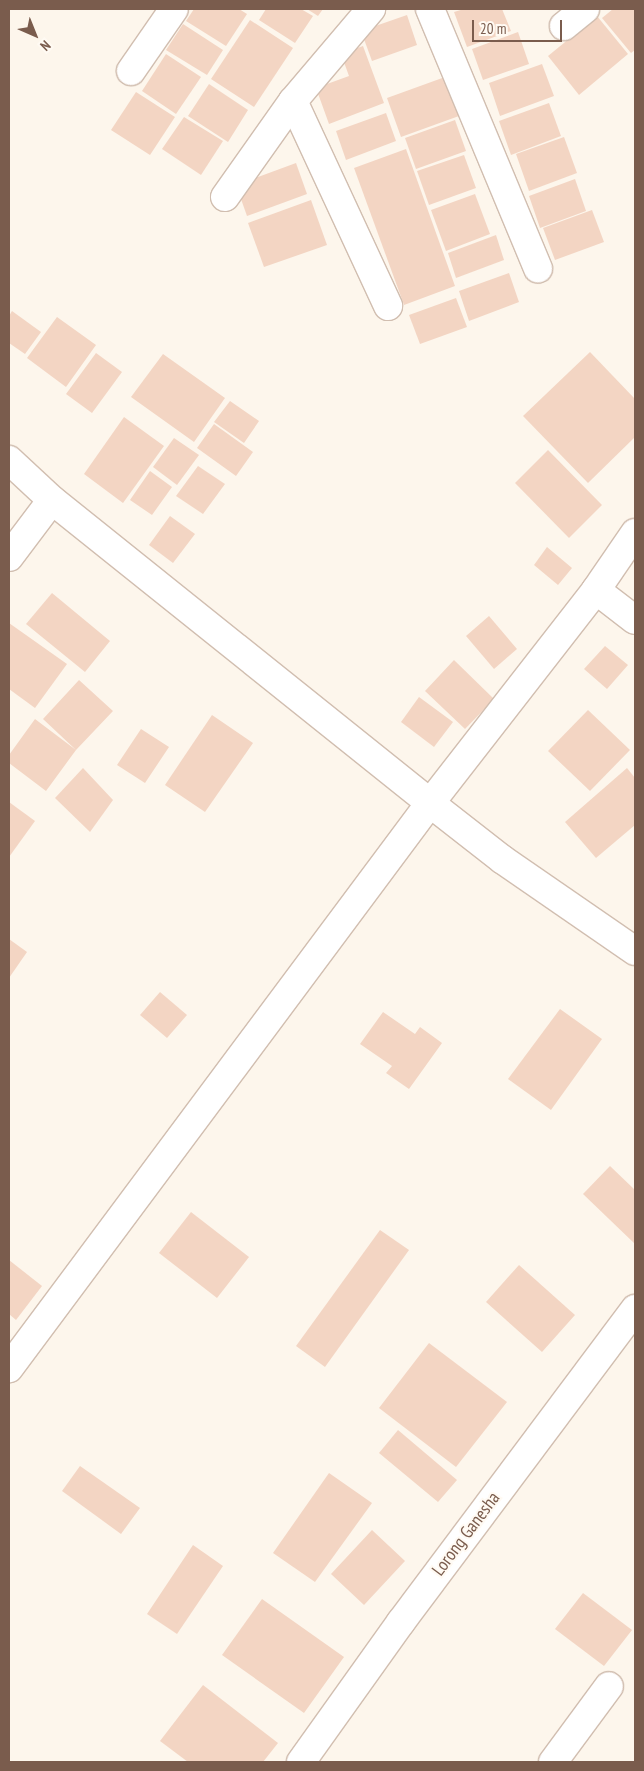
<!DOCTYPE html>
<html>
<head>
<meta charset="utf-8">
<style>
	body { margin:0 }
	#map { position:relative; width:644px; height:1771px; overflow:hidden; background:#fdf6ec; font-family:"PT Sans Narrow",sans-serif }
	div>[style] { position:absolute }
	.building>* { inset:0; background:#f3d5c3 }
	.roads { filter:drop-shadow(1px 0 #d1beb0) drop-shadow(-1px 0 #d1beb0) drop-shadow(0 1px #d1beb0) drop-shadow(0 -1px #d1beb0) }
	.street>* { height:28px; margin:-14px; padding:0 14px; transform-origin:14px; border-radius:14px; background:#fff }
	span { translate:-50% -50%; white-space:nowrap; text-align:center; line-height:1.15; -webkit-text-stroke:4px #fffaf3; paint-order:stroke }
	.street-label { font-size:18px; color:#7a5c4d }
	.frame { position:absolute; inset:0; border:10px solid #7a5c4d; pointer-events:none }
	.north { position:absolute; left:10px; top:10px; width:50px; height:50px; -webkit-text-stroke:4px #fffaf3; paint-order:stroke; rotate:136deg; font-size:14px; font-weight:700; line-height:20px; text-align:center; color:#7a5c4d }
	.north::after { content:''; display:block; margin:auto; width:18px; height:22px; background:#7a5c4d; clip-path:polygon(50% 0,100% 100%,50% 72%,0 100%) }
	.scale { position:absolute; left:472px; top:20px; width:90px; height:22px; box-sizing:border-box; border:2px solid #7a5c4d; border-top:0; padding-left:6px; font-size:15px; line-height:18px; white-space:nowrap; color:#7a5c4d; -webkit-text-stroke:4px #fffaf3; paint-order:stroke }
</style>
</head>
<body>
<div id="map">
	<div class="building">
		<div style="clip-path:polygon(194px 9px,239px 9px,247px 14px,226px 46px,186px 21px)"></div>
		<div style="clip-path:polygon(266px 9px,301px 9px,313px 16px,295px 43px,259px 20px)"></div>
		<div style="clip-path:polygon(307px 9px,323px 9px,318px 16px)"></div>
		<div style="clip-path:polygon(464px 9px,502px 9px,511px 31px,467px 47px,454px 12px)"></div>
		<div style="clip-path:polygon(613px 9px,635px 9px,635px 50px,631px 53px,602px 18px)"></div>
		<div style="clip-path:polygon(407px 15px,417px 45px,372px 61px,361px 31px)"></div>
		<div style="clip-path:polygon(597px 16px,628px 54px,579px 95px,548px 56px)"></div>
		<div style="clip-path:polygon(250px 20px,293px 48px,254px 107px,211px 79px)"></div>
		<div style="clip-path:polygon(183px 24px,223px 50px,207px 75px,166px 50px)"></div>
		<div style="clip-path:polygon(518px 32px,529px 64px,483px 80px,472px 49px)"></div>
		<div style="clip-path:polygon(363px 46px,384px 103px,329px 124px,316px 88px,349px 76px,341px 54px)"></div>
		<div style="clip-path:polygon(166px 54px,201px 77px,176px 114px,142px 91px)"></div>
		<div style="clip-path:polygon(542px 64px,554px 96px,500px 116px,489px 83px)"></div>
		<div style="clip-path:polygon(445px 77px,459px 116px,401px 137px,387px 98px)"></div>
		<div style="clip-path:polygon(209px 84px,248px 110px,228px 142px,188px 116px)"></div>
		<div style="clip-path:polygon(136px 92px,175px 117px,150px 155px,111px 130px)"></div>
		<div style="clip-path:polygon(549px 103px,561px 136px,511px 155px,499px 121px)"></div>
		<div style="clip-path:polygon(386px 113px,396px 141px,346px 160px,336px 131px)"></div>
		<div style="clip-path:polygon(184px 117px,223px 141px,201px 175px,162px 149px)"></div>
		<div style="clip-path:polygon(455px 120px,466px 151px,416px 169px,405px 138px)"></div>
		<div style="clip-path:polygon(564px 137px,577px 173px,529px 191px,516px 154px)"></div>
		<div style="clip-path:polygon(406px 149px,455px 286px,404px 305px,354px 168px)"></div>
		<div style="clip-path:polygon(464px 155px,476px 188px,429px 205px,417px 171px)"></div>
		<div style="clip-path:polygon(296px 163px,307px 194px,247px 216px,236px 185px)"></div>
		<div style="clip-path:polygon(575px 179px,586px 211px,540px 228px,529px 196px)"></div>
		<div style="clip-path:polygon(475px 194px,490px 234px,446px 251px,431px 210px)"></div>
		<div style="clip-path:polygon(311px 200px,327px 245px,264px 267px,248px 223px)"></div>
		<div style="clip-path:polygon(592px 210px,604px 242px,555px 260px,543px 228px)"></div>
		<div style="clip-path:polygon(496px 235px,504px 260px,456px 278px,448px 253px)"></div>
		<div style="clip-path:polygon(509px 273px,519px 302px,469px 321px,459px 291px)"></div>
		<div style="clip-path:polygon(456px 298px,467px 327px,420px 344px,409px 315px)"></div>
		<div style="clip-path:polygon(12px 311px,41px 332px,25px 354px,9px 343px,9px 316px)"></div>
		<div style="clip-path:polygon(57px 317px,96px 345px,66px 387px,27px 358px)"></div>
		<div style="clip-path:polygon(590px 352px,635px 399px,635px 437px,588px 483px,523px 416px)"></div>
		<div style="clip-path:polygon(96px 353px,122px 372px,92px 413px,66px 394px)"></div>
		<div style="clip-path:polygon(163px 354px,225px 398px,194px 442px,131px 397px)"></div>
		<div style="clip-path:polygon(230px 401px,259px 421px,244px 443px,214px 422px)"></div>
		<div style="clip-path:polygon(124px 417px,164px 446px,123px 503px,84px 474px)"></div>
		<div style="clip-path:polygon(214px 424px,253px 452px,236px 476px,197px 448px)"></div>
		<div style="clip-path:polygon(174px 438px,199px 455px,177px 485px,153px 467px)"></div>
		<div style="clip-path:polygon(548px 450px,602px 505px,569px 538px,515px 483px)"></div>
		<div style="clip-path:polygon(198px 466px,225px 484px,203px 514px,176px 496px)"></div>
		<div style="clip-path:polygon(150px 471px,172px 487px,152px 515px,130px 500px)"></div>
		<div style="clip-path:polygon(170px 516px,195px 534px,173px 563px,149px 545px)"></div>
		<div style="clip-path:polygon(547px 547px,572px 568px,558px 585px,534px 565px)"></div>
		<div style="clip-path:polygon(52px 593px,110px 641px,85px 672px,26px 624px)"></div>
		<div style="clip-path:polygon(489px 616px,517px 649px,494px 669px,466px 636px)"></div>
		<div style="clip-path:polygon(9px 623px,67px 664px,35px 708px,9px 689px)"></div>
		<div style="clip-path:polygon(605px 646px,628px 665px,607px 689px,584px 669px)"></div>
		<div style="clip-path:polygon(454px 660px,494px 699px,465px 729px,425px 691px)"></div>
		<div style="clip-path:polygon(79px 680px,113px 711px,76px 750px,46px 791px,9px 763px,9px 755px,35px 719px,76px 750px,43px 719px)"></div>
		<div style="clip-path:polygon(419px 697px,453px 722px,434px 747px,401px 722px)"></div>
		<div style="clip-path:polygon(588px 710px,630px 750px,590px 791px,548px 751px)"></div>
		<div style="clip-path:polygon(212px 715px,253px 743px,205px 812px,165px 785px)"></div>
		<div style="clip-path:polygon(141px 729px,169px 747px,145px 783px,117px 765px)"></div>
		<div style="clip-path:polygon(83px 768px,113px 800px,90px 832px,55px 798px)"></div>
		<div style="clip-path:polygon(627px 768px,635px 778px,635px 825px,596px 858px,565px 822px)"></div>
		<div style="clip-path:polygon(9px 802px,35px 821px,9px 857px)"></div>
		<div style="clip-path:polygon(9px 939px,27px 952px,9px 978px)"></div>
		<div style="clip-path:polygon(160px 992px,187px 1015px,167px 1038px,140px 1015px)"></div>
		<div style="clip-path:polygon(560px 1009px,602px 1039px,551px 1110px,508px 1079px)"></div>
		<div style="clip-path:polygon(383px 1012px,415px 1034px,420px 1027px,442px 1043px,409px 1089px,386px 1073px,392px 1066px,360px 1044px)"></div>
		<div style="clip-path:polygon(610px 1166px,635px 1190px,635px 1244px,583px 1194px)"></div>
		<div style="clip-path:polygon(191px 1212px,249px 1257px,217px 1298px,159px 1253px)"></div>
		<div style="clip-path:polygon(380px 1230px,409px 1250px,325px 1367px,296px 1346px)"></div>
		<div style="clip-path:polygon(9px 1260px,42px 1286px,16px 1320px,9px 1314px)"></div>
		<div style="clip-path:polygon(519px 1265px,575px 1315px,542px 1352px,486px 1302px)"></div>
		<div style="clip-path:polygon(429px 1343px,507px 1402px,456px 1467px,379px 1408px)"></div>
		<div style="clip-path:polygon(398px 1430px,457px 1480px,438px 1502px,379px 1453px)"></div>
		<div style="clip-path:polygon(80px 1466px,140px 1508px,121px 1534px,62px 1491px)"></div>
		<div style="clip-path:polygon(329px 1473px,372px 1503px,315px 1582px,273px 1553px)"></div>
		<div style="clip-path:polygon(372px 1530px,405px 1561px,364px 1605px,331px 1574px)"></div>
		<div style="clip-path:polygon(193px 1545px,223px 1566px,177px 1634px,147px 1614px)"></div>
		<div style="clip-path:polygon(583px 1593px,632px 1630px,604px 1666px,555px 1629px)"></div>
		<div style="clip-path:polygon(262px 1599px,344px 1657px,304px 1713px,222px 1655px)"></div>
		<div style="clip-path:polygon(203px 1685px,278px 1743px,263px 1762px,188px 1762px,160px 1741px)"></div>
	</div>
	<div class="roads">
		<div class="street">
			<div style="left:430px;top:9px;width:281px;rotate:67.4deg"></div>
			<div style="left:564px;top:26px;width:27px;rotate:-39deg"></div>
			<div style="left:131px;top:71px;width:75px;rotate:-55.3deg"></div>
			<div style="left:293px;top:101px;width:226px;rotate:65.1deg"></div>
			<div style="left:225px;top:197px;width:118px;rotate:-54.7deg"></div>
			<div style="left:293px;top:101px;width:121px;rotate:-49.7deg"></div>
			<div style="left:9px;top:460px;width:59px;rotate:42.9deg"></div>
			<div style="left:52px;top:500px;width:484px;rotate:38.7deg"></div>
			<div style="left:430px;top:803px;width:705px;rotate:126.69deg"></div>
			<div style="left:635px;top:533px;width:69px;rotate:124.4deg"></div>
			<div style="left:596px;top:590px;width:270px;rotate:127.9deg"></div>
			<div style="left:430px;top:803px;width:93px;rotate:38deg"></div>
			<div style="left:503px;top:860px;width:160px;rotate:34.6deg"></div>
			<div style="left:9px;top:557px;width:71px;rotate:-53deg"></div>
			<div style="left:596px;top:590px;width:49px;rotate:37.6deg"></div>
			<div style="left:301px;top:1762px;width:172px;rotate:-54.5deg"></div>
			<div style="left:401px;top:1622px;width:391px;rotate:-53.2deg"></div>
			<div style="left:553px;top:1762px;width:94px;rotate:-53.6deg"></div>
		</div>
	</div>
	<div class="street-label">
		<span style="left:466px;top:1534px;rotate:-53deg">Lorong Ganesha</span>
	</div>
	<div class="frame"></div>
	<div class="north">N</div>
	<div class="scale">20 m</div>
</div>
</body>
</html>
